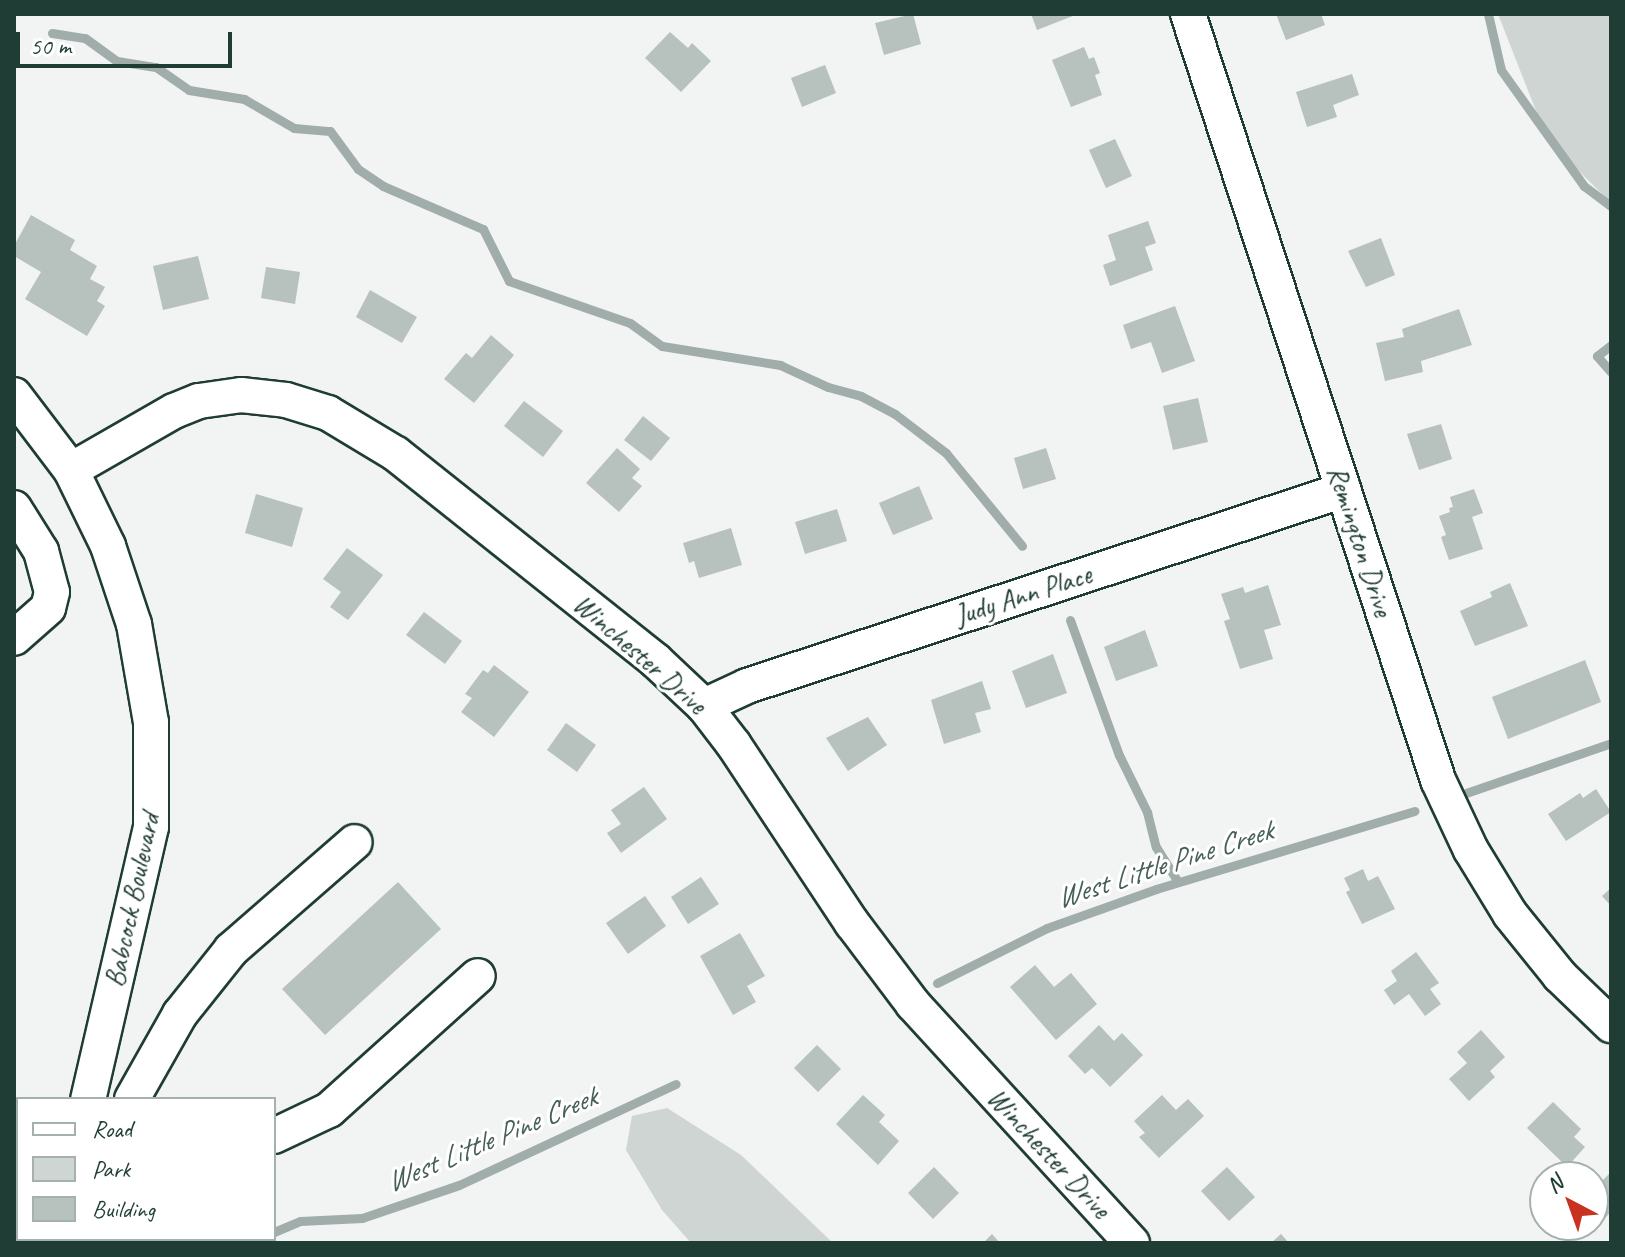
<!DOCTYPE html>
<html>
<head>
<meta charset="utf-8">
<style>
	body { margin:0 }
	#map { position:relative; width:1625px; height:1257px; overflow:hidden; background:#f2f3f3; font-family:Caveat,sans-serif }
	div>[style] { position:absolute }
	.green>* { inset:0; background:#ced5d3 }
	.stream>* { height:9px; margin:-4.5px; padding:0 4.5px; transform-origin:4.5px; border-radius:4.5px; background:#a1adaa }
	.building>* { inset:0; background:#b7c1bd }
	.roads { filter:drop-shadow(2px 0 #1f3d34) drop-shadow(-2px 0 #1f3d34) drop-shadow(0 2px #1f3d34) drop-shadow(0 -2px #1f3d34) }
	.minor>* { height:34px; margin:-17px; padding:0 17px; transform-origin:17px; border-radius:17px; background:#fff }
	span { translate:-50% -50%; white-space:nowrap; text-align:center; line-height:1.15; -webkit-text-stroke:6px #fff; paint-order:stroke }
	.street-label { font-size:28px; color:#1f3d34 }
	.water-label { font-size:30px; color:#465f57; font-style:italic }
	.frame { position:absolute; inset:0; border:16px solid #1f3d34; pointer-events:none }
	.legend { position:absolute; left:16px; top:1097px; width:260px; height:144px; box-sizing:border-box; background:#fff; border:2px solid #a5b1ae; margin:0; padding:10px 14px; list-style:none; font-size:24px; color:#1f3d34 }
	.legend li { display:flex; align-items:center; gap:16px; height:40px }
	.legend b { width:40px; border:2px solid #a5b1ae }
	.north { position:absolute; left:1529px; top:1161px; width:80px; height:80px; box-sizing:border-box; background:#fff; border:2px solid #a5b1ae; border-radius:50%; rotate:319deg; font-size:22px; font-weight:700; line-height:32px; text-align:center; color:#1f3d34 }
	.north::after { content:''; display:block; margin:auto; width:28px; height:36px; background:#c8321e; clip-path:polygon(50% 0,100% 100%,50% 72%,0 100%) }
	.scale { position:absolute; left:16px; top:32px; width:216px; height:36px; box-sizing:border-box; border:4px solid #1f3d34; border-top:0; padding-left:10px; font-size:24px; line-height:28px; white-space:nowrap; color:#1f3d34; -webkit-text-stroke:6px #fff; paint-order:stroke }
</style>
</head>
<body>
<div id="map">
	<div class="green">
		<div style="clip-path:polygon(1498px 14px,1611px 14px,1611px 203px,1547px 139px)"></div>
		<div style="clip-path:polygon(667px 1108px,741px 1155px,833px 1243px,691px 1243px,662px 1210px,626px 1150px,632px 1116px)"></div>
	</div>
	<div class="stream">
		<div style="left:1488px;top:14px;width:57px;rotate:76.9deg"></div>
		<div style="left:1501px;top:70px;width:143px;rotate:54.4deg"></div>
		<div style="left:1584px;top:186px;width:34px;rotate:37deg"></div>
		<div style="left:52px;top:33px;width:33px;rotate:9deg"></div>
		<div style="left:85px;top:38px;width:39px;rotate:36deg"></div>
		<div style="left:117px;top:61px;width:39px;rotate:9deg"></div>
		<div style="left:156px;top:67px;width:40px;rotate:34.9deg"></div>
		<div style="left:189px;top:90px;width:56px;rotate:9.3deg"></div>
		<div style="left:244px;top:99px;width:58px;rotate:30.1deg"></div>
		<div style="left:294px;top:128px;width:36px;rotate:5deg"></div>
		<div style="left:330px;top:131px;width:47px;rotate:53.6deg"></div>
		<div style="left:358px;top:169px;width:30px;rotate:34deg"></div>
		<div style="left:383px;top:186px;width:109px;rotate:23.3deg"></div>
		<div style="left:483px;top:229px;width:58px;rotate:63.4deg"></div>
		<div style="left:509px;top:281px;width:128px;rotate:19.1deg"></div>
		<div style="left:630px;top:323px;width:39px;rotate:36deg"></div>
		<div style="left:662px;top:346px;width:120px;rotate:9.1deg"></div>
		<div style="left:780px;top:365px;width:53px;rotate:24.6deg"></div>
		<div style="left:828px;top:387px;width:34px;rotate:15deg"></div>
		<div style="left:861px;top:396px;width:38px;rotate:28deg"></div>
		<div style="left:895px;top:414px;width:64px;rotate:37.4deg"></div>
		<div style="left:946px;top:453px;width:120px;rotate:50.7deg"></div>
		<div style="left:1611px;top:345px;width:18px;rotate:142deg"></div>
		<div style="left:1597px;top:356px;width:21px;rotate:49deg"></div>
		<div style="left:1070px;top:620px;width:144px;rotate:70.1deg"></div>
		<div style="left:1119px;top:755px;width:64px;rotate:63.8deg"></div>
		<div style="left:1147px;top:812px;width:36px;rotate:76deg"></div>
		<div style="left:1156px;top:847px;width:41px;rotate:57.8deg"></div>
		<div style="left:1466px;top:793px;width:153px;rotate:-19deg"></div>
		<div style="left:937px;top:983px;width:123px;rotate:-26.6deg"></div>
		<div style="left:1047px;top:928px;width:116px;rotate:-19.7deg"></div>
		<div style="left:1156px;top:889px;width:270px;rotate:-16.8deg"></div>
		<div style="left:274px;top:1232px;width:28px;rotate:-23deg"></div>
		<div style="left:300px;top:1221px;width:62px;rotate:-2.8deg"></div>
		<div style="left:362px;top:1218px;width:102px;rotate:-18.8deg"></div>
		<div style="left:459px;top:1185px;width:239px;rotate:-25deg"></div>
		<div style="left:255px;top:1243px;width:8px;rotate:-30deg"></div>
	</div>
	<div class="building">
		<div style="clip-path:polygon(913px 14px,921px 44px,884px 55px,875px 23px)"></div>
		<div style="clip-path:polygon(1031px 14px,1078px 14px,1037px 30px)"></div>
		<div style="clip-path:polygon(1276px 14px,1321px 14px,1325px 25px,1286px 40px)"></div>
		<div style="clip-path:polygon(670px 32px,688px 48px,692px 43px,711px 61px,681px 92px,645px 58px)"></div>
		<div style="clip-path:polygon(1084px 47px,1089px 59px,1094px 57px,1100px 73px,1095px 75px,1102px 95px,1071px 107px,1052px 60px)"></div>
		<div style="clip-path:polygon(825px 65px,836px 93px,802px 107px,791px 78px)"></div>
		<div style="clip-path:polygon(1352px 74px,1359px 95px,1333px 105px,1337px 117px,1307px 127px,1296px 92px)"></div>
		<div style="clip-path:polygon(1115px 139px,1132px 176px,1106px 188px,1089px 150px)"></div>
		<div style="clip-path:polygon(31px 215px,75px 240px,70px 250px,97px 266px,90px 279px,105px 287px,97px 301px,105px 306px,87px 336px,25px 299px,41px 272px,14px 256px,14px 246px)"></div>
		<div style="clip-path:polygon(1148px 221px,1156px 243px,1145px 247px,1153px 270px,1110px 286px,1103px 265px,1116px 260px,1108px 235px)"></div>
		<div style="clip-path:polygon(1381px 238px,1395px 275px,1366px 287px,1348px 251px)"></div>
		<div style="clip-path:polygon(198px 256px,209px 299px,163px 310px,153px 266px)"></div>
		<div style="clip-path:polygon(266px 267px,300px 272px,295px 304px,261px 298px)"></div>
		<div style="clip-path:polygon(370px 290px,417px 317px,402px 343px,356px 317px)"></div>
		<div style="clip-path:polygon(1175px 306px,1195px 361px,1162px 373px,1151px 342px,1131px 349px,1123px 325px)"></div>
		<div style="clip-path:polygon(1459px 309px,1472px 345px,1421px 361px,1423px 372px,1385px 381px,1376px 343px,1404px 337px,1402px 329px)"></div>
		<div style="clip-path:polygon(491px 335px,514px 355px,474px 403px,444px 379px,466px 353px,472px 358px)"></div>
		<div style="clip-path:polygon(1198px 398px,1208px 442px,1173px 450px,1163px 406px)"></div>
		<div style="clip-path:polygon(524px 401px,563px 431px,543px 457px,504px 426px)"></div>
		<div style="clip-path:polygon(643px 416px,670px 438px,651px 461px,624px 440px)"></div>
		<div style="clip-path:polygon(1441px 424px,1452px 459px,1419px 470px,1407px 434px)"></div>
		<div style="clip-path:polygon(617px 448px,640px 469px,632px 478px,642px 486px,619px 512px,586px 483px)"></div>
		<div style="clip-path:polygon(1046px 448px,1056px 479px,1023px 489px,1014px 458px)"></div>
		<div style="clip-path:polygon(919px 486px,933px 519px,893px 535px,879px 503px)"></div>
		<div style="clip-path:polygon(1474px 489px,1483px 513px,1472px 517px,1483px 549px,1449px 560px,1441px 537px,1446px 535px,1439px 516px,1450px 512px,1449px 508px,1453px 507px,1450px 497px)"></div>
		<div style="clip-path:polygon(256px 494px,303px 508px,292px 547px,245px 533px)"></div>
		<div style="clip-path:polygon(837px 509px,847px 541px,805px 554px,795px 522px)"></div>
		<div style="clip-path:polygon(731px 528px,742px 565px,699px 578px,694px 561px,689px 563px,683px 543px)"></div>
		<div style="clip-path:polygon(347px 548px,383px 575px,348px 620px,330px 607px,341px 592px,323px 579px)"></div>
		<div style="clip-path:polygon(1510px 583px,1528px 626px,1475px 646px,1460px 611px,1492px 597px,1490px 592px)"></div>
		<div style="clip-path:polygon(1268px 585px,1281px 625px,1264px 630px,1273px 659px,1240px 669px,1224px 621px,1230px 619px,1221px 594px,1243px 587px,1245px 593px)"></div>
		<div style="clip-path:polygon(424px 612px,462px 641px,445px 664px,406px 635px)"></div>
		<div style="clip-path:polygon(1145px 630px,1158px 666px,1116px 681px,1104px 647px)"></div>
		<div style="clip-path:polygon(1053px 654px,1067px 693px,1026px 708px,1012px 671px)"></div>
		<div style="clip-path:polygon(1585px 660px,1601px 702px,1508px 739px,1492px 697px)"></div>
		<div style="clip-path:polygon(494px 665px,529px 692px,494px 737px,461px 712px,472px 698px,465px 694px,483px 670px,488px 673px)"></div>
		<div style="clip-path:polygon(982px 681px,991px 709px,975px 713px,981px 732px,944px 744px,931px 700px)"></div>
		<div style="clip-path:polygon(868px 717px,887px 745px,848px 771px,826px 738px)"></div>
		<div style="clip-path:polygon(566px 723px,596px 745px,577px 772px,547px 750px)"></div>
		<div style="clip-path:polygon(644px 787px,667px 819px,621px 853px,607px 833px,621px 824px,611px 810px)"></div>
		<div style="clip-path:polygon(1596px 789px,1611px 812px,1566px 841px,1548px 814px,1580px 793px,1583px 798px)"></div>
		<div style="clip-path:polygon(1363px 869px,1368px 881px,1378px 876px,1395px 909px,1362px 924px,1346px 892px,1350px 890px,1344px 878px)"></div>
		<div style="clip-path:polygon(701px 877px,719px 904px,688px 924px,671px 897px)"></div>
		<div style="clip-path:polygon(398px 882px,441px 929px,325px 1035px,282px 989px)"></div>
		<div style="clip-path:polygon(1611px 888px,1611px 906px,1602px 896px)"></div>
		<div style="clip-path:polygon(645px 896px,666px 926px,628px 954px,606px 923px)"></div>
		<div style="clip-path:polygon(740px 933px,765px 976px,747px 986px,756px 1002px,733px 1015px,700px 956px)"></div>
		<div style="clip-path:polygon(1416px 952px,1439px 983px,1430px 989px,1441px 1004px,1425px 1016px,1409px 994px,1394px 1005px,1384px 990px,1397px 981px,1391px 971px)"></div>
		<div style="clip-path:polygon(1035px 965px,1054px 987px,1071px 973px,1097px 1004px,1056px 1040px,1010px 987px)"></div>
		<div style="clip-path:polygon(1099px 1025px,1114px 1041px,1122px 1033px,1143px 1055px,1110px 1087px,1092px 1068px,1085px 1074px,1068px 1056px)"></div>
		<div style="clip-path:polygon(1481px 1030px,1505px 1057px,1490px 1071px,1495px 1077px,1469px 1101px,1449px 1079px,1467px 1063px,1457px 1052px)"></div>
		<div style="clip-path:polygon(817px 1045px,841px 1069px,818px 1092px,794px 1068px)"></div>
		<div style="clip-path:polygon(863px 1095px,885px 1115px,879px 1122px,899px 1141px,878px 1165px,836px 1124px)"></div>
		<div style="clip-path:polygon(1162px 1095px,1176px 1110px,1188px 1099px,1204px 1116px,1159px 1158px,1139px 1137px,1145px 1133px,1134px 1121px)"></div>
		<div style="clip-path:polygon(1553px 1102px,1581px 1129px,1574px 1137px,1585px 1147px,1567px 1167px,1527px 1128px)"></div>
		<div style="clip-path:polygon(934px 1167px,959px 1193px,933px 1219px,908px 1193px)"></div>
		<div style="clip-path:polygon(1227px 1167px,1255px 1197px,1229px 1221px,1201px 1191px)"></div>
		<div style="clip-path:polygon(1611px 1172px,1611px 1212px,1605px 1218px,1593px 1207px,1593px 1190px)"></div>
		<div style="clip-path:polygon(992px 1234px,1000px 1243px,983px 1243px)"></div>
		<div style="clip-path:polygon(1281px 1234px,1289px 1243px,1271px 1243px)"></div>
	</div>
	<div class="roads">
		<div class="minor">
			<div style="left:1188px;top:14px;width:806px;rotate:71.92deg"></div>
			<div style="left:1438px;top:780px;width:77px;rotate:64.8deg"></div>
			<div style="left:1471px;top:850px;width:75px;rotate:58.6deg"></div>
			<div style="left:1510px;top:914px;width:80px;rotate:51.1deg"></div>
			<div style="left:1560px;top:976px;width:71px;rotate:43.9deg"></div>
			<div style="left:14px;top:395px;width:94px;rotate:52.8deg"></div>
			<div style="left:71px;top:470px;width:85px;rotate:64deg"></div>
			<div style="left:108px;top:546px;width:82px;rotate:71.6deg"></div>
			<div style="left:134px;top:624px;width:99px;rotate:80.2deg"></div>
			<div style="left:151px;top:722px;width:105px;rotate:90deg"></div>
			<div style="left:151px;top:827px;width:279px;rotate:103deg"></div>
			<div style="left:71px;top:470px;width:119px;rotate:-29.8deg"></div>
			<div style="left:174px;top:411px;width:27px;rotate:-22deg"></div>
			<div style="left:199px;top:401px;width:42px;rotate:-8.1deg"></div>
			<div style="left:241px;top:395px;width:45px;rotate:6.3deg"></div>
			<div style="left:286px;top:400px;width:44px;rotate:17.2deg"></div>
			<div style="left:328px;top:413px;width:79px;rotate:31.1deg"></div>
			<div style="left:396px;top:454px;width:331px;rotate:38.5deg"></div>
			<div style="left:655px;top:660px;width:67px;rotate:43.2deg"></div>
			<div style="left:704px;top:706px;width:49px;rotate:52.4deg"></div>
			<div style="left:734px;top:745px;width:214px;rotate:56.5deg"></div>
			<div style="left:852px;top:923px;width:101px;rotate:53deg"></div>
			<div style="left:913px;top:1004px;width:324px;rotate:47.5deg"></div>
			<div style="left:14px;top:508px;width:51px;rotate:57.9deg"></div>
			<div style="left:41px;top:551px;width:42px;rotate:75deg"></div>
			<div style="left:52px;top:592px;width:16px;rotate:104deg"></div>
			<div style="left:48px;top:608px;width:45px;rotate:138.6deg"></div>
			<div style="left:704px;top:706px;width:47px;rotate:-24.9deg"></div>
			<div style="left:747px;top:686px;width:628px;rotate:-18.18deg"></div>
			<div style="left:132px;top:1099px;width:98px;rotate:-60.5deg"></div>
			<div style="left:180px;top:1014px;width:82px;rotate:-51.4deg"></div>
			<div style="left:231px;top:950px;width:164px;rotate:-41.1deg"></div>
			<div style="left:274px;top:1136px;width:61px;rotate:-25.3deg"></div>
			<div style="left:329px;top:1110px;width:200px;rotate:-42deg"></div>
			<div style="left:55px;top:1243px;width:4px;rotate:-76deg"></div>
		</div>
	</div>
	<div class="street-label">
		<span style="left:1360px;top:541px;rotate:72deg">Remington Drive</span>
		<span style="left:1023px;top:595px;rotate:-18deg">Judy Ann Place</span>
		<span style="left:640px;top:654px;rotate:41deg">Winchester Drive</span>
		<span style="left:132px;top:900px;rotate:-78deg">Babcock Boulevard</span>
		<span style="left:1049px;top:1153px;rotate:47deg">Winchester Drive</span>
	</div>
	<div class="water-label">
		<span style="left:1164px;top:864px;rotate:-18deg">West Little Pine Creek</span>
		<span style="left:491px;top:1139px;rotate:-23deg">West Little Pine Creek</span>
	</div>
	<div class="frame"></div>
	<ul class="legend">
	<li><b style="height:10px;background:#fff"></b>Road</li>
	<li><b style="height:22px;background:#ced5d3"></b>Park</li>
	<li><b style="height:22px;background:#b7c1bd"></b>Building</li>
	</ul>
	<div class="north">N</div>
	<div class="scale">50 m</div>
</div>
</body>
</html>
